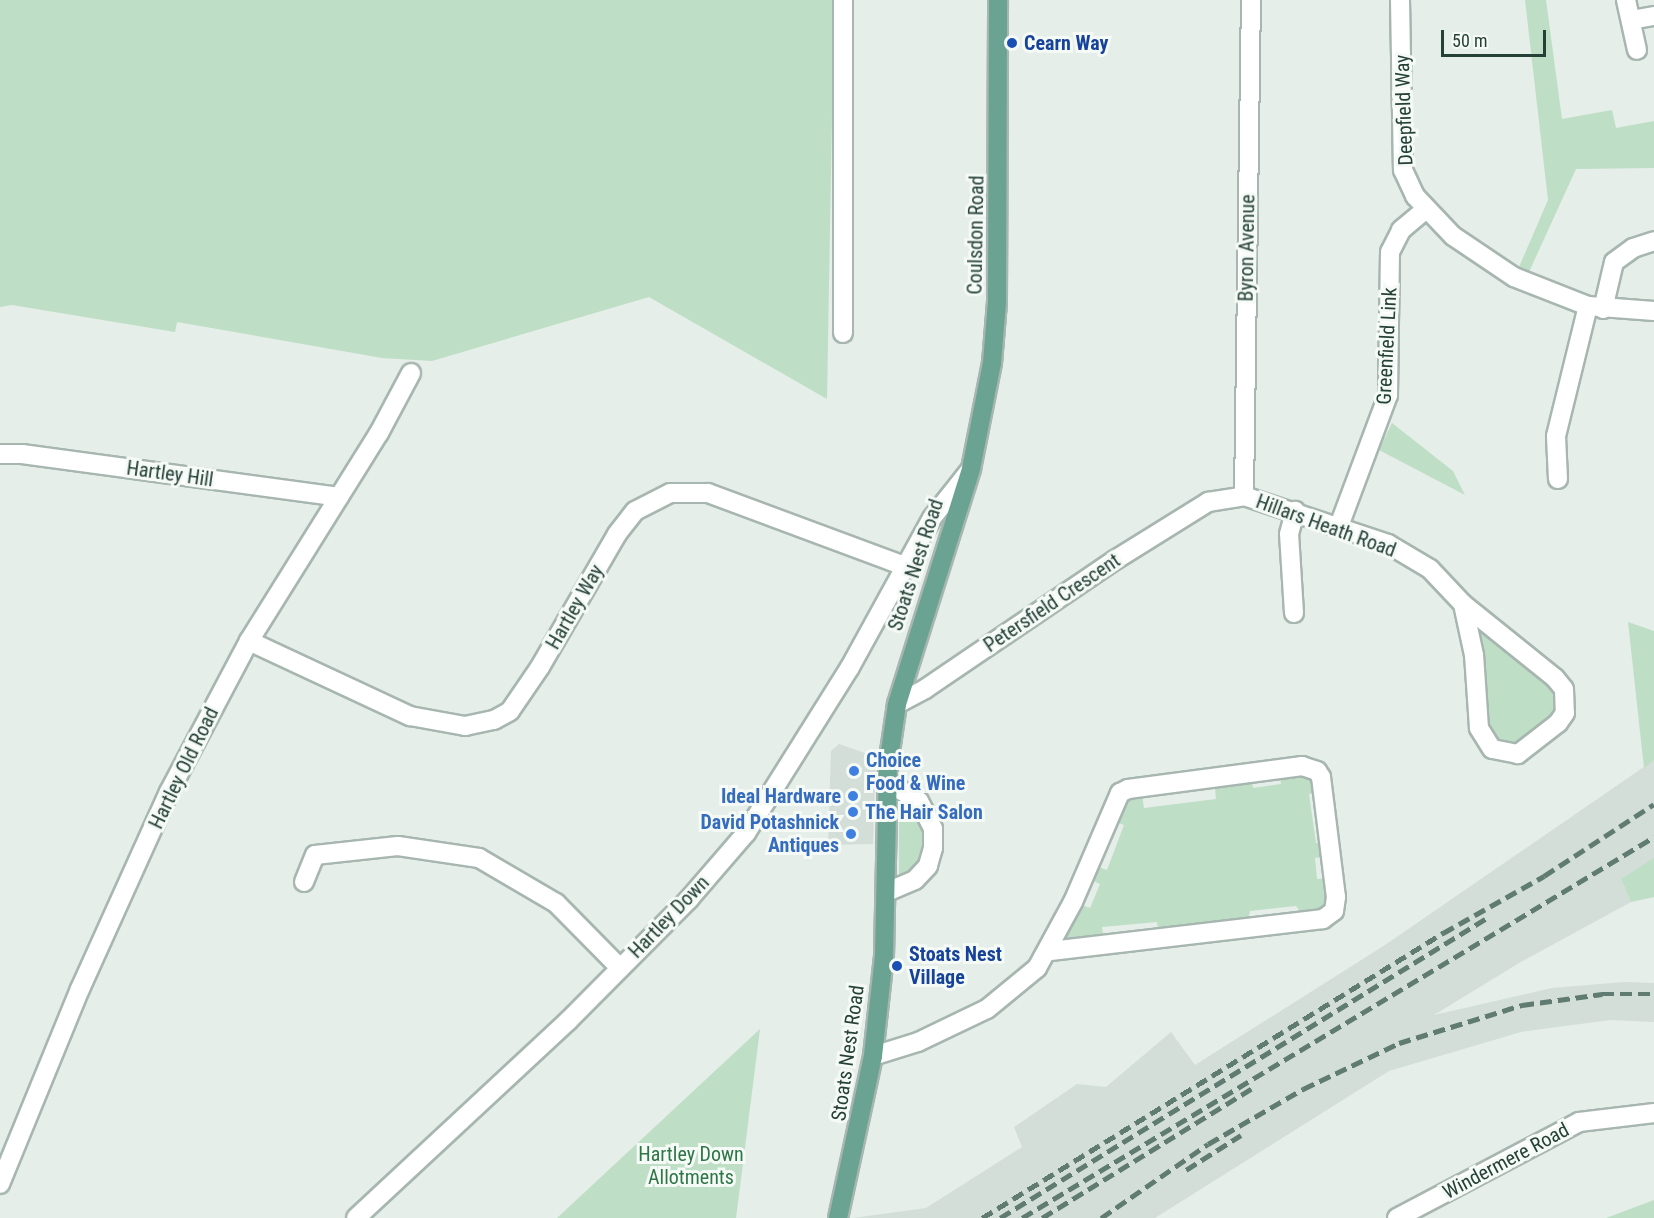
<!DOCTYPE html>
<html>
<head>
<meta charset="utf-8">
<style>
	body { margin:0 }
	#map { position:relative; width:1654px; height:1218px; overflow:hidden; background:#e5eee9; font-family:"Roboto Condensed",sans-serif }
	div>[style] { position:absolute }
	.built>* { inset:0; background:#d3ded8 }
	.green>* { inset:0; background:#bedec5 }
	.roads { filter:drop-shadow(2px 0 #a7b6b0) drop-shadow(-2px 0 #a7b6b0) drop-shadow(0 2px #a7b6b0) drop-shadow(0 -2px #a7b6b0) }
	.minor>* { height:18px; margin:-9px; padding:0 9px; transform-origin:9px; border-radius:9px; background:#fff }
	.major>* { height:18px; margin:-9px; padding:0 9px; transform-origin:9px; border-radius:9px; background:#6aa391 }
	.rail>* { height:4.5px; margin-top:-2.25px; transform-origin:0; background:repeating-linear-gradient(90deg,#5f7b72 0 12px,transparent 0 18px) }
	.dots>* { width:16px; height:16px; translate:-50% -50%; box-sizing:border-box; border:3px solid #f5faf7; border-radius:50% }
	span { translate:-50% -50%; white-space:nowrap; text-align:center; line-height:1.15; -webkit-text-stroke:6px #f5faf7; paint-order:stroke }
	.transit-label { font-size:20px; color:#164399; font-weight:700 }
	.left { translate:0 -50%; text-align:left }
	.street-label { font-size:20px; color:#244037 }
	.shop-label { font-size:20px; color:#366cbe; font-weight:700 }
	.right { translate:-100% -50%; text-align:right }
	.park-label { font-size:20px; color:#2e7646 }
	.scale { position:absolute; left:1441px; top:30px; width:105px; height:27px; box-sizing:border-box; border:3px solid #244037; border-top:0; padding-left:8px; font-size:18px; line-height:21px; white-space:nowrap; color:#244037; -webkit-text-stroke:4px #f5faf7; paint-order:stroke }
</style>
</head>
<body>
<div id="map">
	<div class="built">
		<div style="clip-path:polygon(839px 744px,876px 757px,873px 844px,828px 845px,831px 751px)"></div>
		<div style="clip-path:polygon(1654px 760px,1654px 860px,1621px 879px,1631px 902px,1519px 963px,1434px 1015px,1552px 988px,1624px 982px,1654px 983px,1654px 1022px,1610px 1020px,1521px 1032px,1389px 1071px,1155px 1218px,853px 1218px,926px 1208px,1022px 1147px,1014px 1127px,1077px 1084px,1106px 1087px,1171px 1032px,1195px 1065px,1385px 945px)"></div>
	</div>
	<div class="green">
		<div style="clip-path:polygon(0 0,834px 0,827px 399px,649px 297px,432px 361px,382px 358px,177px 322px,175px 332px,12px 305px,0 307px)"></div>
		<div style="clip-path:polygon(1525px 0,1546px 0,1562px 119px,1612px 110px,1616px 128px,1654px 121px,1654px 168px,1576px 169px,1529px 272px,1519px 267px,1548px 200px)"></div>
		<div style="clip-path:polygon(1392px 423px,1453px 471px,1465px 495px,1379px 450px)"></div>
		<div style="clip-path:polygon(1628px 622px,1654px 631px,1654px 760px,1644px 768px)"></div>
		<div style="clip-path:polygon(1477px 626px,1555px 690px,1558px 713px,1528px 740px,1506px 748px,1491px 739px)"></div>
		<div style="clip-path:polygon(1302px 766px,1323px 792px,1309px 794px,1316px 843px,1330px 841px,1331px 856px,1315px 858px,1317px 879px,1334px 878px,1334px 911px,1306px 920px,1296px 906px,1250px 911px,1246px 927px,1159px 936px,1157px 922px,1102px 927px,1104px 943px,1049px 951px,1073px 902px,1090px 908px,1100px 884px,1084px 877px,1089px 864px,1107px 870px,1124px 825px,1106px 818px,1114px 801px,1141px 787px,1144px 808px,1216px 799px,1214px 779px,1251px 773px,1253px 788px,1281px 784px,1279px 770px)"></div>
		<div style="clip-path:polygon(899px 791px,924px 815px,928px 855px,899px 885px)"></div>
		<div style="clip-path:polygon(1654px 858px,1654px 897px,1631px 902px,1621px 879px)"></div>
		<div style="clip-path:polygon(760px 1029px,736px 1218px,557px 1218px)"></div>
		<div style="clip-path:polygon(1654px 1200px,1654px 1218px,1606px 1218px)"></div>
	</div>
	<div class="roads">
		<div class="minor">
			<div style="left:1400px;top:0;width:170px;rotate:89deg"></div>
			<div style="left:1403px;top:170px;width:29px;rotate:65deg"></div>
			<div style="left:1415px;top:196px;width:55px;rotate:46.5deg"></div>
			<div style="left:1453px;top:236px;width:73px;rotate:33.9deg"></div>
			<div style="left:1514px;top:277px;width:79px;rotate:21.4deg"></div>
			<div style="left:1588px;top:306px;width:66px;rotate:4.3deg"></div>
			<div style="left:1626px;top:0;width:51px;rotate:77.6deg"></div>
			<div style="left:1631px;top:20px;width:23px;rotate:-10deg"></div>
			<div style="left:1603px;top:309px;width:48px;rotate:-76.8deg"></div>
			<div style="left:1614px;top:262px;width:24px;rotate:-36deg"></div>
			<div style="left:1633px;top:248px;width:22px;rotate:-18deg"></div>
			<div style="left:843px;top:333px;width:333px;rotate:-90deg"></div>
			<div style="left:0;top:454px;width:22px"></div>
			<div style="left:22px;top:454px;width:320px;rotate:7.7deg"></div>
			<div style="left:1558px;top:479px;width:43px;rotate:-92.7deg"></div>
			<div style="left:1556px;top:436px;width:134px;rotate:-76.2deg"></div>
			<div style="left:1244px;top:496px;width:496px;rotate:-89.2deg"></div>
			<div style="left:1339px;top:526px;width:140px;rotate:-69.5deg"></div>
			<div style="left:1388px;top:395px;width:143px;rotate:-89.2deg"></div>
			<div style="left:1390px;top:252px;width:25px;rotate:-63deg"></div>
			<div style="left:1401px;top:230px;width:33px;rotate:-40deg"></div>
			<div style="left:1294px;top:613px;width:79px;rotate:-93.6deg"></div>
			<div style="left:1289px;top:534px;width:24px;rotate:-75deg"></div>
			<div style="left:249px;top:641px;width:178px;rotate:25deg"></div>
			<div style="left:410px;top:716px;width:56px;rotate:10.3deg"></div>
			<div style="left:465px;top:726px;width:30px;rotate:-12deg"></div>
			<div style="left:494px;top:720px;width:18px;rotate:-29deg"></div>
			<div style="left:510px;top:711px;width:53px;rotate:-55.7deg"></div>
			<div style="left:540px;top:667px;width:154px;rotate:-59.9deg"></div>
			<div style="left:617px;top:534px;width:29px;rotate:-52deg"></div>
			<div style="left:635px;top:511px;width:39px;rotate:-27deg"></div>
			<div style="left:670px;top:493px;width:38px"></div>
			<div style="left:708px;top:493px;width:212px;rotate:20.4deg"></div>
			<div style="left:897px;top:704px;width:32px;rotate:-28deg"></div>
			<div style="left:925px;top:689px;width:230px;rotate:-34.2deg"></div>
			<div style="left:1115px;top:560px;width:110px;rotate:-31.9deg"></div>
			<div style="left:1208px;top:502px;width:36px;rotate:-9deg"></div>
			<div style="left:1244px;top:496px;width:152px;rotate:18.4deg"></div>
			<div style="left:1388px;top:544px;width:49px;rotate:30.8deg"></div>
			<div style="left:1430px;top:569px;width:48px;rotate:46.7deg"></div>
			<div style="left:1463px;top:604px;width:118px;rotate:38.8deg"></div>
			<div style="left:1555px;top:678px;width:14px;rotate:51deg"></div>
			<div style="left:1564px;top:689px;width:24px;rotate:88deg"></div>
			<div style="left:1565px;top:713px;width:12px;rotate:125deg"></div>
			<div style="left:1558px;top:723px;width:51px;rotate:142.2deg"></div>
			<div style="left:1518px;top:754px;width:26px;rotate:-169deg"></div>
			<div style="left:1492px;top:749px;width:25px;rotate:-122deg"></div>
			<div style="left:1479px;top:728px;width:73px;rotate:-93.9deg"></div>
			<div style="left:1474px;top:655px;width:52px;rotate:-102.2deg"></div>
			<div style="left:887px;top:782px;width:37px;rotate:31deg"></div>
			<div style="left:919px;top:801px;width:31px;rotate:63deg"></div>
			<div style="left:933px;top:829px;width:19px;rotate:90deg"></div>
			<div style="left:933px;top:848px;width:19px;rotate:106deg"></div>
			<div style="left:928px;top:866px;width:19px;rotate:133deg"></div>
			<div style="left:915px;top:880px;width:30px;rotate:157deg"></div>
			<div style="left:304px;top:882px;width:29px;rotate:-68deg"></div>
			<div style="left:315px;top:855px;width:83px;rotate:-6.2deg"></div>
			<div style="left:398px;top:846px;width:82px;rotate:8.4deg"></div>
			<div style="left:479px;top:858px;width:89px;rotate:30.3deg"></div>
			<div style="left:556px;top:903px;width:91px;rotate:45.4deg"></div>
			<div style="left:873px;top:1056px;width:47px;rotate:-17.3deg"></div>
			<div style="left:918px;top:1042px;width:76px;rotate:-25.6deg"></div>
			<div style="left:987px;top:1009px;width:65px;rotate:-39.4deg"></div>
			<div style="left:1037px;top:968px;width:75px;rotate:-61.4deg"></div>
			<div style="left:1073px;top:902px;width:119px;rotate:-66.7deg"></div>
			<div style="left:1120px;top:793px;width:9px;rotate:-27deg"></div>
			<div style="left:1128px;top:789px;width:176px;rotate:-7.5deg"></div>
			<div style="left:1302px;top:766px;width:16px;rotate:18deg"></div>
			<div style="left:1317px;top:771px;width:7px;rotate:56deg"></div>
			<div style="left:1321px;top:777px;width:121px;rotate:82.9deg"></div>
			<div style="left:1336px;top:897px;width:14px;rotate:98deg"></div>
			<div style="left:1334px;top:911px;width:14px;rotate:144deg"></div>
			<div style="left:1323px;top:919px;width:276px;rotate:173.3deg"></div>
			<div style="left:0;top:1184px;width:211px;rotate:-67.7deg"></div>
			<div style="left:80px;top:989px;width:216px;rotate:-65.7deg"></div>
			<div style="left:169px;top:792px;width:171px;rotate:-62.1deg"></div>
			<div style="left:249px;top:641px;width:245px;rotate:-58deg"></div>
			<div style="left:379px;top:433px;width:68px;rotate:-61.9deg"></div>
			<div style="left:356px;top:1218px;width:289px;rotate:-42.9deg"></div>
			<div style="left:568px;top:1021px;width:172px;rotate:-45.2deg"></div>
			<div style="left:689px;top:899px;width:87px;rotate:-49.2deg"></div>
			<div style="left:746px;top:833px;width:194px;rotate:-57.9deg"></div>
			<div style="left:849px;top:669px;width:172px;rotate:-61.2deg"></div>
			<div style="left:932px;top:518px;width:63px;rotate:-51.5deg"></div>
			<div style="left:1397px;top:1218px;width:206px;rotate:-27.8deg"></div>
			<div style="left:1579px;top:1122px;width:76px;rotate:-6.8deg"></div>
		</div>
		<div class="major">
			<div style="left:838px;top:1218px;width:166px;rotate:-77.8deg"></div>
			<div style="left:873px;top:1056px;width:101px;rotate:-83.7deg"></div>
			<div style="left:884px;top:956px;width:191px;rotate:-88.8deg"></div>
			<div style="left:888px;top:765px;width:62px;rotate:-81.6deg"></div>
			<div style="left:897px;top:704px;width:246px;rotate:-72.5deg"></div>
			<div style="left:971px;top:469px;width:108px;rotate:-78.8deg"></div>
			<div style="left:992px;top:363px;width:61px;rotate:-85.3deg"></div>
			<div style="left:997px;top:302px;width:302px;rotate:-89.8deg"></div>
		</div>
	</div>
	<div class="rail">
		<div style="left:1186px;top:1170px;width:65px;rotate:-32.5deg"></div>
		<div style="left:982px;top:1218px;width:542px;rotate:-31.73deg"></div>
		<div style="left:1443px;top:933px;width:116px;rotate:-29.4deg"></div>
		<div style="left:1544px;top:876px;width:131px;rotate:-33.2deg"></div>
		<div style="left:1000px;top:1218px;width:570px;rotate:-31.65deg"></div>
		<div style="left:1022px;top:1218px;width:738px;rotate:-31.08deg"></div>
		<div style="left:1042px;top:1218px;width:246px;rotate:-31.7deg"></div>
		<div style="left:1101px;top:1218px;width:130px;rotate:-34.7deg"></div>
		<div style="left:1208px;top:1144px;width:110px;rotate:-30.1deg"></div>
		<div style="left:1303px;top:1089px;width:106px;rotate:-25.6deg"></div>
		<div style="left:1399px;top:1043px;width:129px;rotate:-17.2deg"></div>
		<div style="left:1522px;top:1005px;width:81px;rotate:-7.8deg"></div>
		<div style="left:1602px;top:994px;width:52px"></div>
	</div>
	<div class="dots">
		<div style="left:1012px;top:43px;background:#1a4fb4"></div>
		<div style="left:854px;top:771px;background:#3f7fe0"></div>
		<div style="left:853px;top:796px;background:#3f7fe0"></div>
		<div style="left:853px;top:812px;background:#3f7fe0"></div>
		<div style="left:851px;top:834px;background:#3f7fe0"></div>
		<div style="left:897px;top:966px;background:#1a4fb4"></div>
	</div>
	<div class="transit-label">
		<span class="left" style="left:1024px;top:43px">Cearn Way</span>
		<span class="left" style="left:909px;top:966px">Stoats Nest<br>Village</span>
	</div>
	<div class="street-label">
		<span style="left:1404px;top:110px;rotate:-92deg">Deepfield Way</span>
		<span style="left:976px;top:235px;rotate:-89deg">Coulsdon Road</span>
		<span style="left:1247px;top:248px;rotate:-89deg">Byron Avenue</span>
		<span style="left:1387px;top:346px;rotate:-87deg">Greenfield Link</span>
		<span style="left:170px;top:474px;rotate:8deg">Hartley Hill</span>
		<span style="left:1326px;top:526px;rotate:20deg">Hillars Heath Road</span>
		<span style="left:916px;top:565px;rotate:-72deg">Stoats Nest Road</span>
		<span style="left:1052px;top:603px;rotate:-34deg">Petersfield Crescent</span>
		<span style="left:575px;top:607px;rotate:-60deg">Hartley Way</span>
		<span style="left:184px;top:768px;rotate:-64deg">Hartley Old Road</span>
		<span style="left:669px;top:917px;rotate:-46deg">Hartley Down</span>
		<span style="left:848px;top:1053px;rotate:-82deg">Stoats Nest Road</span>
		<span style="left:1506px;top:1161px;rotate:-28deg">Windermere Road</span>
	</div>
	<div class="shop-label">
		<span class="left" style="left:866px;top:772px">Choice<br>Food &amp; Wine</span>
		<span class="right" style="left:841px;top:796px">Ideal Hardware</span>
		<span class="left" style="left:865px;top:812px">The Hair Salon</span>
		<span class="right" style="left:839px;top:834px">David Potashnick<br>Antiques</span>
	</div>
	<div class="park-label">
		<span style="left:691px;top:1166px">Hartley Down<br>Allotments</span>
	</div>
	<div class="scale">50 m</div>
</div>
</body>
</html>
